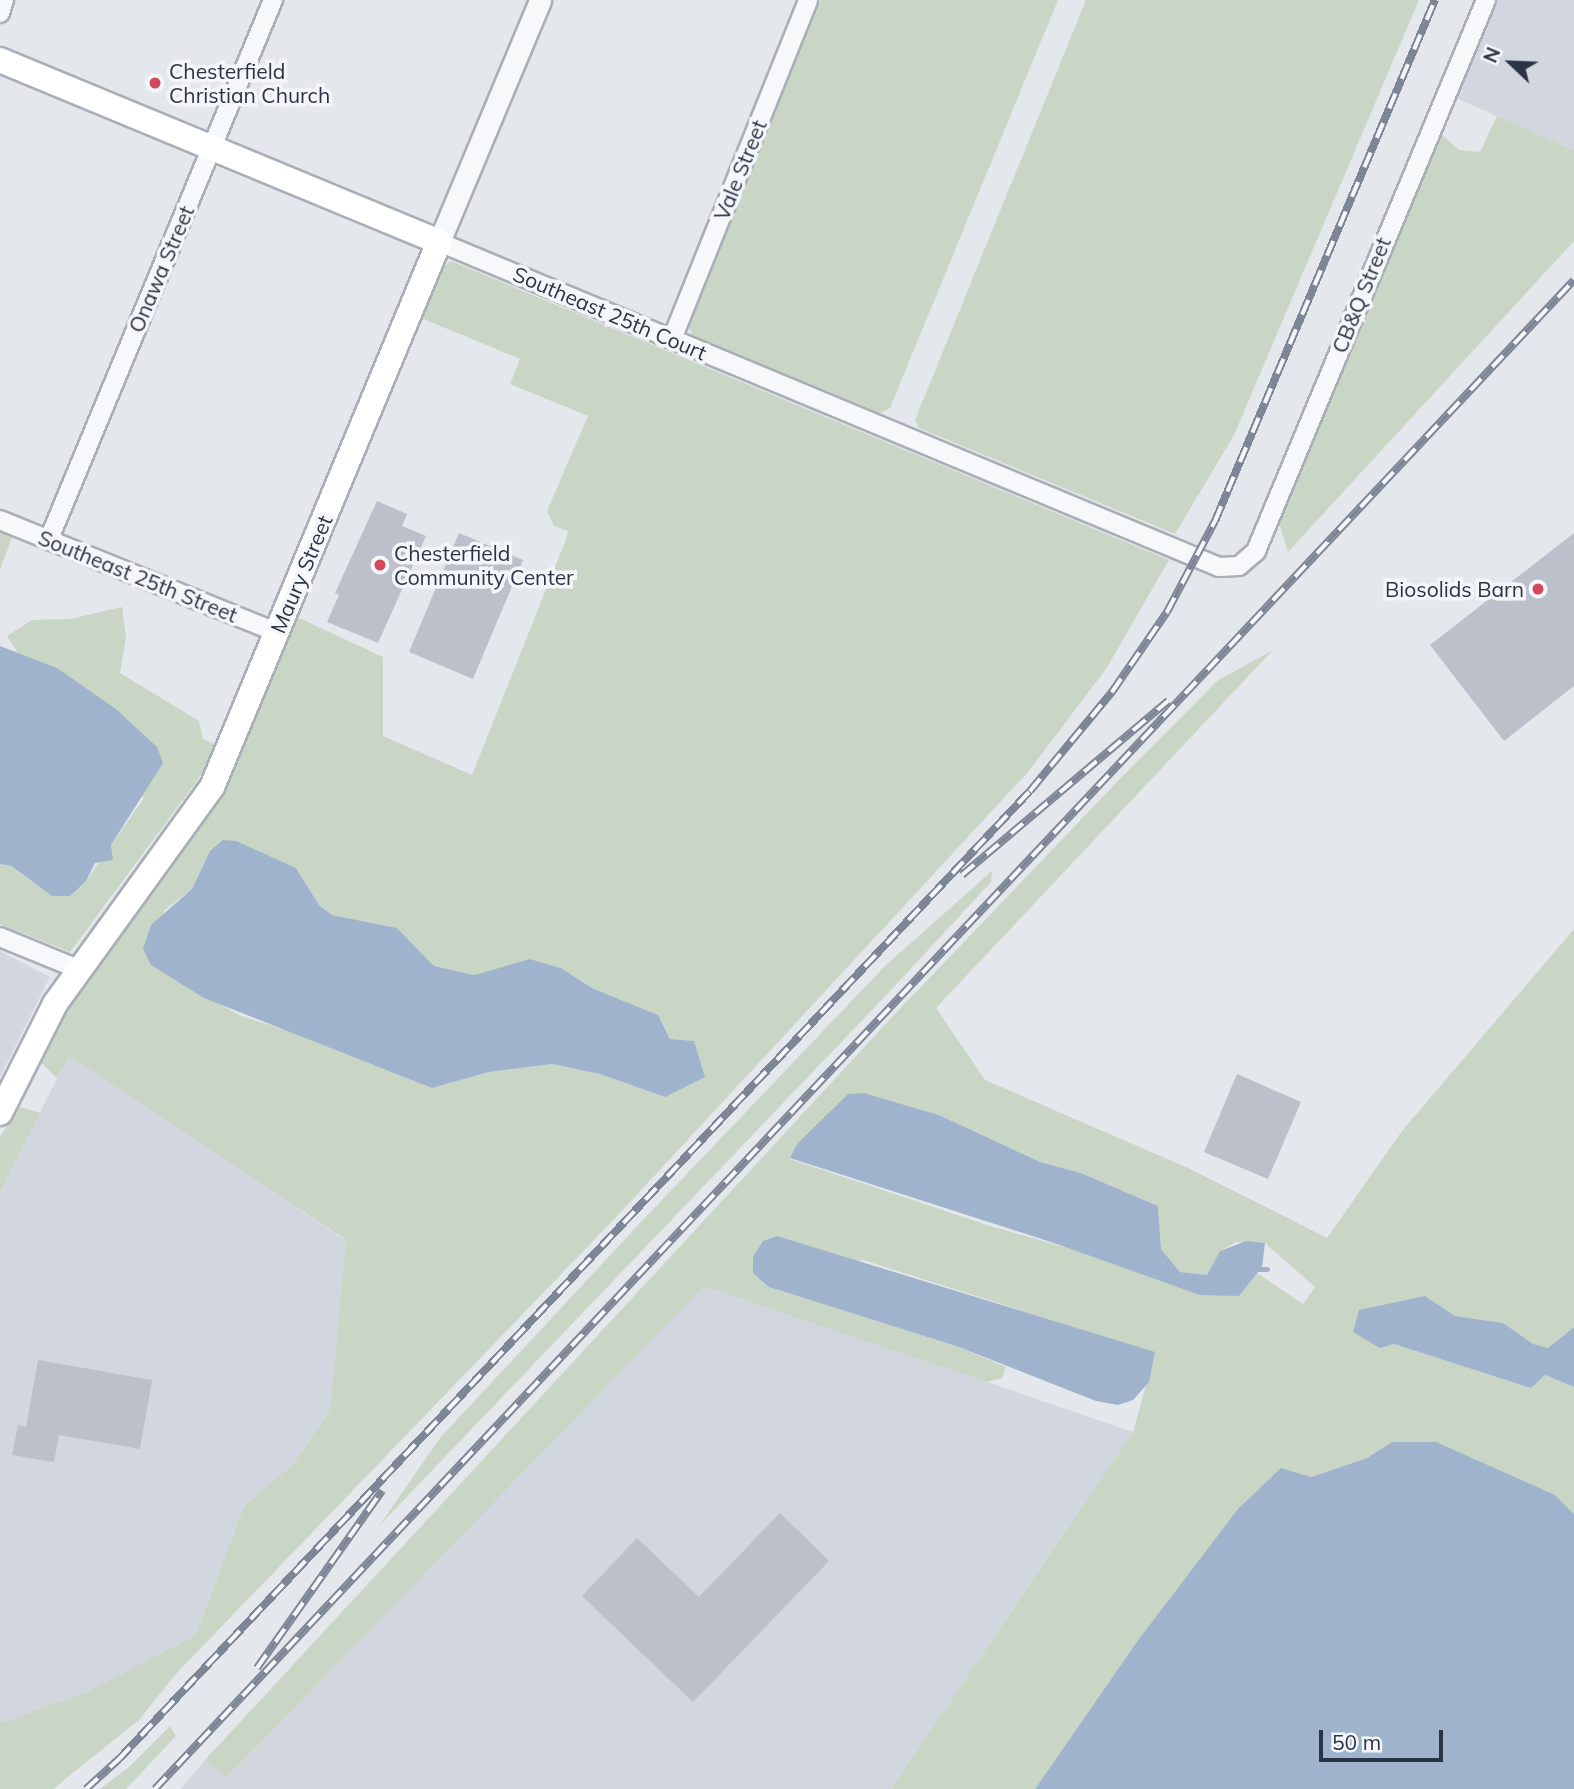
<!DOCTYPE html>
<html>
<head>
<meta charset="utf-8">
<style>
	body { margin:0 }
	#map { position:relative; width:1574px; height:1789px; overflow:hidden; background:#e4e7ec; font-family:Mulish,sans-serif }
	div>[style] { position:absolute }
	.built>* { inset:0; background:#d2d6de }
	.green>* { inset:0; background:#c9d6c5 }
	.water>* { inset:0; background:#9fb4cc }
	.stream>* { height:5px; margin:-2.5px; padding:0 2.5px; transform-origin:2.5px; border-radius:2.5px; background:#9fb4cc }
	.building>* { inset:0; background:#bbc0ca }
	.roads { filter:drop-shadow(2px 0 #a9aeb7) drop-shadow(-2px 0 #a9aeb7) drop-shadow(0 2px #a9aeb7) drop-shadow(0 -2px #a9aeb7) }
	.minor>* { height:18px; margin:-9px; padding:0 9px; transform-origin:9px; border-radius:9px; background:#f7f8fa }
	.tertiary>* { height:21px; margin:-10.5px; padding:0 10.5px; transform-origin:10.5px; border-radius:10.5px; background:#f7f8fa }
	.secondary>* { height:24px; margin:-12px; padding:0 12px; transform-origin:12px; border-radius:12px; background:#fff }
	.rail>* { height:8px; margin-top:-4px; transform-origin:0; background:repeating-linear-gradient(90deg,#f4f6f9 0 16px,#7d8696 0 32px); box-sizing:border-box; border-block:2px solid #7d8696 }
	.dots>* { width:19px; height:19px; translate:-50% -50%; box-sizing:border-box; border:4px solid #f4f6f9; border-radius:50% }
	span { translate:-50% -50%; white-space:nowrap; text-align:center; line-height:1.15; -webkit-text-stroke:7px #f4f6f9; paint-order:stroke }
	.poi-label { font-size:21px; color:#2b3445 }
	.left { translate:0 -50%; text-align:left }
	.right { translate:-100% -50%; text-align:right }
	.street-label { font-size:21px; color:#2b3445 }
	.north { position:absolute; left:1476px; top:28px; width:70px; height:70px; -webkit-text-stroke:5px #f4f6f9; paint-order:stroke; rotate:293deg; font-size:19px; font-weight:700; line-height:28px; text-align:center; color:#2b3445 }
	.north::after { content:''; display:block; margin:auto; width:24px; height:32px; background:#2b3445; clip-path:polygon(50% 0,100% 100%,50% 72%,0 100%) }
	.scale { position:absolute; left:1319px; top:1730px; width:124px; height:32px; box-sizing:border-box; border:4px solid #2b3445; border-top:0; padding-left:9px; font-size:21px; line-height:24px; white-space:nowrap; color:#2b3445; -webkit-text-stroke:5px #f4f6f9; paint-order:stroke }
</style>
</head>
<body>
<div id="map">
	<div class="built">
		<div style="clip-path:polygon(1498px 0,1574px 0,1574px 150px,1456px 98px)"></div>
		<div style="clip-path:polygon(0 951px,50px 977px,0 1077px)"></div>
		<div style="clip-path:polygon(69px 1055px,346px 1241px,330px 1410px,294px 1463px,244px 1506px,196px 1635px,87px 1692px,0 1723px,0 1192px)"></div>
		<div style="clip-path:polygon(704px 1285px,1133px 1432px,891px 1789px,181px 1789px,205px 1760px,226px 1778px)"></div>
	</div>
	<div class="green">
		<div style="clip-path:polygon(821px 0,1058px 0,890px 408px,880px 413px,693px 336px,687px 324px)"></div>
		<div style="clip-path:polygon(1086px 0,1419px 0,1234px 435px,1175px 534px,919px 428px,915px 420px)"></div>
		<div style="clip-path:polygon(1497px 116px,1574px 150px,1574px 241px,1288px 552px,1278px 520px,1439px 132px,1459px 150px,1480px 152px)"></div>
		<div style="clip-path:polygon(evenodd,451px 261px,1169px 560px,1106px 669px,1028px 772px,620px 1213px,174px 1676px,139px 1720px,53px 1789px,0 1789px,0 1723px,87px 1692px,196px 1635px,244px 1506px,294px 1463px,330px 1410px,346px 1240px,69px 1056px,57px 1078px,39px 1061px,72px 1000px,210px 810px,234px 770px,297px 617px,383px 657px,383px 736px,472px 775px,567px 537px,568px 531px,554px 526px,547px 511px,588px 416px,510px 384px,520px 359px,421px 318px,442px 267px,451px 261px,236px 842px,296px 868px,319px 905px,332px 915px,397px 928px,434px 966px,474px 975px,530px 959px,561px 968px,592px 988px,658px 1015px,670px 1039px,694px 1041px,665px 1097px,600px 1074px,552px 1064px,489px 1072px,432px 1088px,333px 1045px,241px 1016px,151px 965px,165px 910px,192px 889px,210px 851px,236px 842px)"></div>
		<div style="clip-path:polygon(0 530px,13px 535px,0 569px)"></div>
		<div style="clip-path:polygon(122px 607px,126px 638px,120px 673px,199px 721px,203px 739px,216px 745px,199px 778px,70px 952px,0 924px,0 864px,10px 866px,52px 896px,86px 881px,144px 798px,84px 690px,57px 668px,18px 653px,7px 636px,32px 620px,70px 619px)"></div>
		<div style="clip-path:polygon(evenodd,1273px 650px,936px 1008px,985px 1080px,1188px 1168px,1327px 1238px,1402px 1131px,1574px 929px,1574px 1327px,1548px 1348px,1533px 1345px,1502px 1323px,1455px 1316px,1425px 1296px,1380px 1348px,1394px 1344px,1531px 1388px,1545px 1375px,1574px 1387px,1574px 1514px,1555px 1495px,1392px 1442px,1367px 1458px,1311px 1477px,1281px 1469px,1136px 1643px,1035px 1789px,891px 1789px,1133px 1432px,1155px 1353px,863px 1260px,769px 1287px,959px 1347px,1006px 1367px,1002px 1378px,987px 1382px,704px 1286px,226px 1778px,205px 1760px,893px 1016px,1116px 783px,1217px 681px,1273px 650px,864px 1093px,939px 1115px,1040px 1162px,1081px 1173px,1158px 1206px,1161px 1249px,1180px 1272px,1207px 1275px,1220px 1251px,1236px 1242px,1265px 1243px,1315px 1287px,1303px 1304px,1257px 1273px,1239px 1296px,990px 1226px,790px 1159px,797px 1144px,864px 1093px)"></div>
		<div style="clip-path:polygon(992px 871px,991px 882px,892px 989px,379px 1526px,440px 1438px,640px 1223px,885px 966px)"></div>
		<div style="clip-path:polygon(20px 1107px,40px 1113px,0 1192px,0 1137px)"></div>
		<div style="clip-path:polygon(170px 1726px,176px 1736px,126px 1789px,100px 1789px,128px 1768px)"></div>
	</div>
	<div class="water">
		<div style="clip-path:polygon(0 646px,57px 668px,116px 709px,157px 747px,163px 763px,111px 845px,113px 860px,95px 863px,86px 881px,70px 896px,52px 896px,11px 866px,0 864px)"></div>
		<div style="clip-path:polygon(223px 840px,236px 841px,296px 868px,319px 905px,332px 915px,397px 928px,434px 966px,474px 975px,530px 959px,561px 968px,592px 988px,658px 1015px,670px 1039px,694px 1041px,705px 1077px,665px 1097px,600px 1074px,552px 1064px,489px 1072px,432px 1088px,204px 998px,151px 965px,143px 949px,151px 925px,192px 889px,210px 851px)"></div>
		<div style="clip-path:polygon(864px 1093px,939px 1115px,1040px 1162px,1081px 1173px,1158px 1206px,1161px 1249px,1180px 1272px,1207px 1275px,1220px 1251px,1246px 1241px,1265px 1243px,1262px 1267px,1239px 1296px,1200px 1295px,1057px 1244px,790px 1158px,797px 1144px,848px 1094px)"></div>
		<div style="clip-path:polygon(777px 1236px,1155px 1352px,1149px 1382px,1133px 1400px,1118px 1405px,1096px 1401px,959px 1347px,769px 1287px,753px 1273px,753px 1257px,763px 1241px)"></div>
		<div style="clip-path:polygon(1425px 1296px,1455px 1316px,1503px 1323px,1533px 1344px,1548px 1348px,1574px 1327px,1574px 1387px,1545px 1375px,1531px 1388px,1394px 1344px,1380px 1348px,1353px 1332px,1359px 1310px)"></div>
		<div style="clip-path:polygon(1392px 1442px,1436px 1442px,1555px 1495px,1574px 1514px,1574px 1789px,1035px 1789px,1136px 1643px,1238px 1509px,1281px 1468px,1311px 1477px,1367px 1458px)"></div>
	</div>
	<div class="stream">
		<div style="left:1256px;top:1269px;width:11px"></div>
	</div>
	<div class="building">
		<div style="clip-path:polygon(377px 501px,407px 514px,402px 526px,426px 536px,378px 643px,327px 622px,339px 595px,335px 593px)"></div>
		<div style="clip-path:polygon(459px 533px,523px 560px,473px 679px,409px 652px)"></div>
		<div style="clip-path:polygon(1574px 533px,1574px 686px,1504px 741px,1430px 645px)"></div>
		<div style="clip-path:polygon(1237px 1074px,1301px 1102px,1268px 1179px,1204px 1152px)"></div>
		<div style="clip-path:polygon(38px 1360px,152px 1380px,140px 1449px,59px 1435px,54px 1462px,12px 1455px,18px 1425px,26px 1427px)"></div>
		<div style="clip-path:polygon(780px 1513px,829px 1561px,693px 1702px,582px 1596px,637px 1538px,699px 1597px)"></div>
	</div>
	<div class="roads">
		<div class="minor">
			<div style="left:0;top:13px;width:14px;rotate:-73deg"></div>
			<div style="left:439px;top:242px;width:845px;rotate:22.62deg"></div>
			<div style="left:1219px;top:567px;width:20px;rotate:-3deg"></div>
			<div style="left:1239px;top:566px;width:23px;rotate:-41deg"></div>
			<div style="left:1256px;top:551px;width:597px;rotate:-67.34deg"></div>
			<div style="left:672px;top:339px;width:365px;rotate:-68.1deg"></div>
			<div style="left:0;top:520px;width:298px;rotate:22.1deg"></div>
			<div style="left:49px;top:539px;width:584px;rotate:-67.43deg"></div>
			<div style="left:0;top:937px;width:84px;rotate:22.3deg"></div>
		</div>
		<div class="tertiary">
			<div style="left:439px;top:242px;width:262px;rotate:-67.3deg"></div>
		</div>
		<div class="secondary">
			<div style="left:0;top:60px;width:475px;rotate:22.5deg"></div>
			<div style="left:439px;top:242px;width:590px;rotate:112.61deg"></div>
			<div style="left:212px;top:787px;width:268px;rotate:125.9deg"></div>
			<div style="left:55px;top:1004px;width:122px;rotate:116.8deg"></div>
		</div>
	</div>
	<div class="rail">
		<div style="left:962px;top:875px;width:270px;rotate:-40.2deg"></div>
		<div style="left:257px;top:1668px;width:217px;rotate:-54.8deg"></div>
		<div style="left:86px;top:1789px;width:45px;rotate:-42.3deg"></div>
		<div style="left:119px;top:1759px;width:1329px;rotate:-46.74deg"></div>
		<div style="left:1030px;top:791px;width:129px;rotate:-50.4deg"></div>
		<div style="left:1112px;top:692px;width:97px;rotate:-55.5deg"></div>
		<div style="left:1167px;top:612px;width:103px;rotate:-62.2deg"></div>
		<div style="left:1215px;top:521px;width:566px;rotate:-67.11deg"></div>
		<div style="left:155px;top:1789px;width:2071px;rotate:-46.76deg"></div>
	</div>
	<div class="dots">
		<div style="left:155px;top:83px;background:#d1495b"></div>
		<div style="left:380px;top:565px;background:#d1495b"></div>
		<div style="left:1538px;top:589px;background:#d1495b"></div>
	</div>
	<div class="poi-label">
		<span class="left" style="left:169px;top:83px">Chesterfield<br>Christian Church</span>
		<span class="left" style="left:394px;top:565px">Chesterfield<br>Community Center</span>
		<span class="right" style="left:1524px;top:589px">Biosolids Barn</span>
	</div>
	<div class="street-label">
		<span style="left:740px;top:170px;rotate:-68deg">Vale Street</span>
		<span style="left:161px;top:269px;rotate:-67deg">Onawa Street</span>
		<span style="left:1361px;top:295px;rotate:-68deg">CB&amp;Q Street</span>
		<span style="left:610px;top:313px;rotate:23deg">Southeast 25th Court</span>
		<span style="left:301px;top:574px;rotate:-67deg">Maury Street</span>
		<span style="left:138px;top:576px;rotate:22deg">Southeast 25th Street</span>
	</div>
	<div class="north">N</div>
	<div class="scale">50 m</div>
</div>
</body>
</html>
